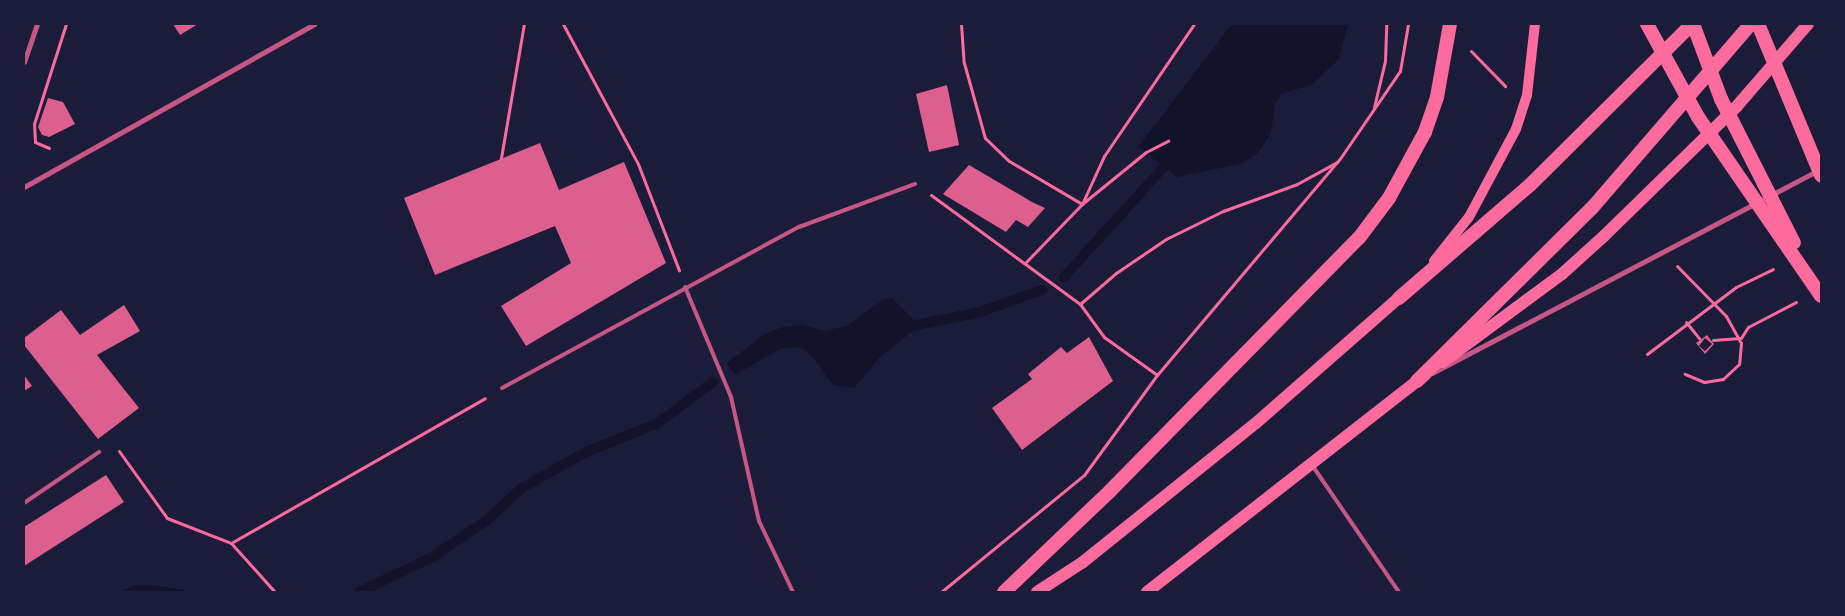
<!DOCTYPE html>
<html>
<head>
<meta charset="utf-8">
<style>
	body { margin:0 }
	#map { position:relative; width:1845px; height:616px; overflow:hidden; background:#1b1b3a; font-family:"IBM Plex Sans",sans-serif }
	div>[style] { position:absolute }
	.water>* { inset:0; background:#12122b }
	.stream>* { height:10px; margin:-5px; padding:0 5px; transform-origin:5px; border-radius:5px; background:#12122b }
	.building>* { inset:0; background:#dd5f8e }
	.path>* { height:3px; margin:-1.5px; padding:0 1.5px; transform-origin:1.5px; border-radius:1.5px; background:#ff6b9d }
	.service>* { height:4px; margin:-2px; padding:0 2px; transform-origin:2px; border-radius:2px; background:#c65784 }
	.minor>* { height:5px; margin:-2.5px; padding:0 2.5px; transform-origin:2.5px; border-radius:2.5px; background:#c65784 }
	.secondary>* { height:10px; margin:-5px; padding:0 5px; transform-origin:5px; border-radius:5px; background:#ff6b9d }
	.primary>* { height:12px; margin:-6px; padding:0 6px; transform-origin:6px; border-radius:6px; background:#ff6b9d }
	.trunk>* { height:14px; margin:-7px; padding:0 7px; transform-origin:7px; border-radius:7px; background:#ff6b9d }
	span { translate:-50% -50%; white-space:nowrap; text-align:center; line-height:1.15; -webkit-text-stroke:4px #1b1b3a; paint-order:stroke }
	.frame { position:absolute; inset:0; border:25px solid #1b1b3a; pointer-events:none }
</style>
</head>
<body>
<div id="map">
	<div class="water">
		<div style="clip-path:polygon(1232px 24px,1348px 24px,1339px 59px,1311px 85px,1282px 93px,1275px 104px,1271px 133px,1258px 153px,1240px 164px,1177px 177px,1138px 147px)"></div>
		<div style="clip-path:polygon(892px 298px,912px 318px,913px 331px,879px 358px,854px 388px,833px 385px,810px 354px,799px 347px,780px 349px,735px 375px,727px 363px,765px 334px,783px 327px,802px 325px,826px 331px,848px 325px,884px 299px)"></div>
		<div style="clip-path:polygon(135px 585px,152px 585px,194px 592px,121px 592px)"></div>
	</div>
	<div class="stream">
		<div style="left:1064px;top:277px;width:162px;rotate:-47.8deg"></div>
		<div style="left:901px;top:328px;width:81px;rotate:-11.4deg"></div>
		<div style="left:980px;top:312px;width:66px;rotate:-19.5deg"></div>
		<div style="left:359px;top:592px;width:83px;rotate:-25.6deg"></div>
		<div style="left:434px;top:556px;width:64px;rotate:-34.2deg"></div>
		<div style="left:487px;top:520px;width:47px;rotate:-42.4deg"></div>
		<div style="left:522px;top:488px;width:71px;rotate:-29.4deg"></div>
		<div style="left:584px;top:453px;width:80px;rotate:-22.1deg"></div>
		<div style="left:658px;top:423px;width:69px;rotate:-36.7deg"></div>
	</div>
	<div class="building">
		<div style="clip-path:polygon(173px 24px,198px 24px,180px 35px)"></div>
		<div style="clip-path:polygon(947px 85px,959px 145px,929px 152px,916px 94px)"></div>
		<div style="clip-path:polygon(48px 98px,63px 102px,75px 124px,49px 137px,42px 135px,38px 127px)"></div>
		<div style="clip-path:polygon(540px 143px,559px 190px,624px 162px,666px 263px,526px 346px,501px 306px,571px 263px,555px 226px,435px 275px,404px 198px)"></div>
		<div style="clip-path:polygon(969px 165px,1032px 202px,1045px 208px,1028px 227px,1016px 220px,1006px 232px,943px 194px)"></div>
		<div style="clip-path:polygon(124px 305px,140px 331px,97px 355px,139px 408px,98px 439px,24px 345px,24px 338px,61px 310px,80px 335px)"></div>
		<div style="clip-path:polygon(evenodd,1707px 335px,1714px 344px,1705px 354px,1696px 343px,1707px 335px,1705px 338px,1712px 344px,1705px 351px,1699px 346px,1705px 338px)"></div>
		<div style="clip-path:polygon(1089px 337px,1113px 381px,1022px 450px,992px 408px,1032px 379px,1028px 374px,1061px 347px,1067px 353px)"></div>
		<div style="clip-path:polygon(24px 375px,32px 386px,24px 391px)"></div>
		<div style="clip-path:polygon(106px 475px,124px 502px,24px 566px,24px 527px)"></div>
	</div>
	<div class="path">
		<div style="left:563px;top:24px;width:159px;rotate:61.8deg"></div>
		<div style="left:638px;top:164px;width:114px;rotate:68.9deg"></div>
		<div style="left:961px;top:24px;width:39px;rotate:86deg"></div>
		<div style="left:964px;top:63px;width:78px;rotate:74.4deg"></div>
		<div style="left:985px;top:138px;width:33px;rotate:44deg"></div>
		<div style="left:1009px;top:161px;width:85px;rotate:30.5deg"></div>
		<div style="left:1082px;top:204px;width:82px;rotate:-39.1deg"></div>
		<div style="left:1146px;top:152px;width:25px;rotate:-27deg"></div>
		<div style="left:1471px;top:51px;width:49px;rotate:45.8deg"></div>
		<div style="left:1374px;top:107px;width:47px;rotate:-76.6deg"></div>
		<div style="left:1385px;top:61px;width:37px;rotate:-88deg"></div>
		<div style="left:49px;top:148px;width:15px;rotate:-157deg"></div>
		<div style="left:35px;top:142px;width:18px;rotate:-93deg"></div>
		<div style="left:34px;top:124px;width:105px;rotate:-72.3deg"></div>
		<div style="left:501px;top:158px;width:136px;rotate:-80.3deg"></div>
		<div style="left:931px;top:195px;width:185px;rotate:36.2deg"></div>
		<div style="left:1080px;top:304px;width:48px;rotate:-40.7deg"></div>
		<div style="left:1116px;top:273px;width:60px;rotate:-34.2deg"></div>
		<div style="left:1166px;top:239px;width:64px;rotate:-26.2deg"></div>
		<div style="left:1223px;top:211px;width:79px;rotate:-20deg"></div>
		<div style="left:1297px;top:184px;width:46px;rotate:-28.8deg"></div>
		<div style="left:1026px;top:262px;width:81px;rotate:-46deg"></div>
		<div style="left:1082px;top:204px;width:53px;rotate:-65.4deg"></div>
		<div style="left:1104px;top:156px;width:160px;rotate:-55.7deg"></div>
		<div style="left:1677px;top:266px;width:70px;rotate:45.6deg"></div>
		<div style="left:1726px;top:316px;width:31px;rotate:61deg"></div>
		<div style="left:1741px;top:343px;width:21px;rotate:95deg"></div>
		<div style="left:1739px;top:364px;width:22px;rotate:137deg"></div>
		<div style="left:1723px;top:379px;width:19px;rotate:171deg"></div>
		<div style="left:1704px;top:382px;width:21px;rotate:-157deg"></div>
		<div style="left:1080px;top:304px;width:41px;rotate:54deg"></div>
		<div style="left:1104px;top:337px;width:65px;rotate:35.6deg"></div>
		<div style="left:1686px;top:322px;width:21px;rotate:51deg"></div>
		<div style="left:1741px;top:338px;width:13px;rotate:-58deg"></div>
		<div style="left:1748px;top:327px;width:54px;rotate:-27.5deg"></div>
		<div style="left:1713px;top:340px;width:27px;rotate:-4deg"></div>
		<div style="left:1647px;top:354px;width:111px;rotate:-37deg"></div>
		<div style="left:1736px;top:287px;width:41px;rotate:-25.9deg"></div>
		<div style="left:119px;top:451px;width:82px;rotate:54.4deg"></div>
		<div style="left:167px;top:518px;width:69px;rotate:21.3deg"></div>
		<div style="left:231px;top:543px;width:66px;rotate:48.1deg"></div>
		<div style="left:231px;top:543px;width:292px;rotate:-29.7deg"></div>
		<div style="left:941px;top:592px;width:185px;rotate:-39.3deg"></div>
		<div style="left:1084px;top:475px;width:124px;rotate:-53.9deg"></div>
		<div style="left:1157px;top:375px;width:282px;rotate:-49.8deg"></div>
		<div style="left:1339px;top:160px;width:108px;rotate:-55.6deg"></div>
		<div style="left:1400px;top:71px;width:48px;rotate:-80.3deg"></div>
	</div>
	<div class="service">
		<div style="left:685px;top:287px;width:119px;rotate:67.3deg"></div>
		<div style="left:731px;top:397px;width:127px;rotate:77.3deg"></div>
		<div style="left:759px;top:521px;width:79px;rotate:64.4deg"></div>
		<div style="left:502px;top:388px;width:338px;rotate:-28.5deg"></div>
		<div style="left:799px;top:227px;width:124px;rotate:-20.3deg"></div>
		<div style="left:1312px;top:465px;width:154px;rotate:55.6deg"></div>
		<div style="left:24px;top:503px;width:91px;rotate:-34.2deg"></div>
	</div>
	<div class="minor">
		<div style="left:24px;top:62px;width:40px;rotate:-71.1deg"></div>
		<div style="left:24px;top:187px;width:333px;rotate:-29.3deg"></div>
		<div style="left:1432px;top:373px;width:437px;rotate:-27.7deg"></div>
	</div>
	<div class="secondary">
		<div style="left:1434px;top:261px;width:56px;rotate:-51.5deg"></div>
		<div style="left:1469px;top:217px;width:100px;rotate:-61.9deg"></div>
		<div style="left:1516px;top:129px;width:36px;rotate:-72deg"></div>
		<div style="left:1527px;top:95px;width:71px;rotate:-83.6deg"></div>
	</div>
	<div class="primary">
		<div style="left:1443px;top:362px;width:148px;rotate:-36.5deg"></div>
		<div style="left:1562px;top:274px;width:57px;rotate:-42.1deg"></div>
		<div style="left:1604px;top:236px;width:186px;rotate:-44.3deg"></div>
		<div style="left:1737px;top:106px;width:108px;rotate:-49.1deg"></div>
		<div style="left:1037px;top:592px;width:55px;rotate:-33.1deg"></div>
		<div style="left:1083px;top:562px;width:222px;rotate:-38.8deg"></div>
		<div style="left:1256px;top:423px;width:190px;rotate:-41.2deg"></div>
		<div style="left:1147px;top:592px;width:353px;rotate:-38deg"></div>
	</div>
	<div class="trunk">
		<div style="left:1647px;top:24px;width:106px;rotate:61.3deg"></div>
		<div style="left:1698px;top:117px;width:217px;rotate:55.5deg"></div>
		<div style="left:1693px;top:24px;width:80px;rotate:69.5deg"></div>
		<div style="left:1721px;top:99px;width:161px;rotate:63.1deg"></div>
		<div style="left:1758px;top:24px;width:164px;rotate:67.4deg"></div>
		<div style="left:1399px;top:298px;width:173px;rotate:-40.8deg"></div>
		<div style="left:1530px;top:185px;width:228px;rotate:-44.8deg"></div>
		<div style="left:1417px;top:381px;width:246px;rotate:-44.7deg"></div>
		<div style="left:1592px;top:208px;width:243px;rotate:-49.2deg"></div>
		<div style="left:1004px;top:592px;width:146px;rotate:-43.6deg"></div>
		<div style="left:1110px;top:491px;width:355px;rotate:-45.5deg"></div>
		<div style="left:1359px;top:238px;width:50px;rotate:-53.1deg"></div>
		<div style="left:1389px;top:198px;width:75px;rotate:-61.4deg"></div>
		<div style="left:1425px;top:132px;width:37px;rotate:-71deg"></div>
		<div style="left:1437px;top:97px;width:74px;rotate:-79.9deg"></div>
	</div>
	<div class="frame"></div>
</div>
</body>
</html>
